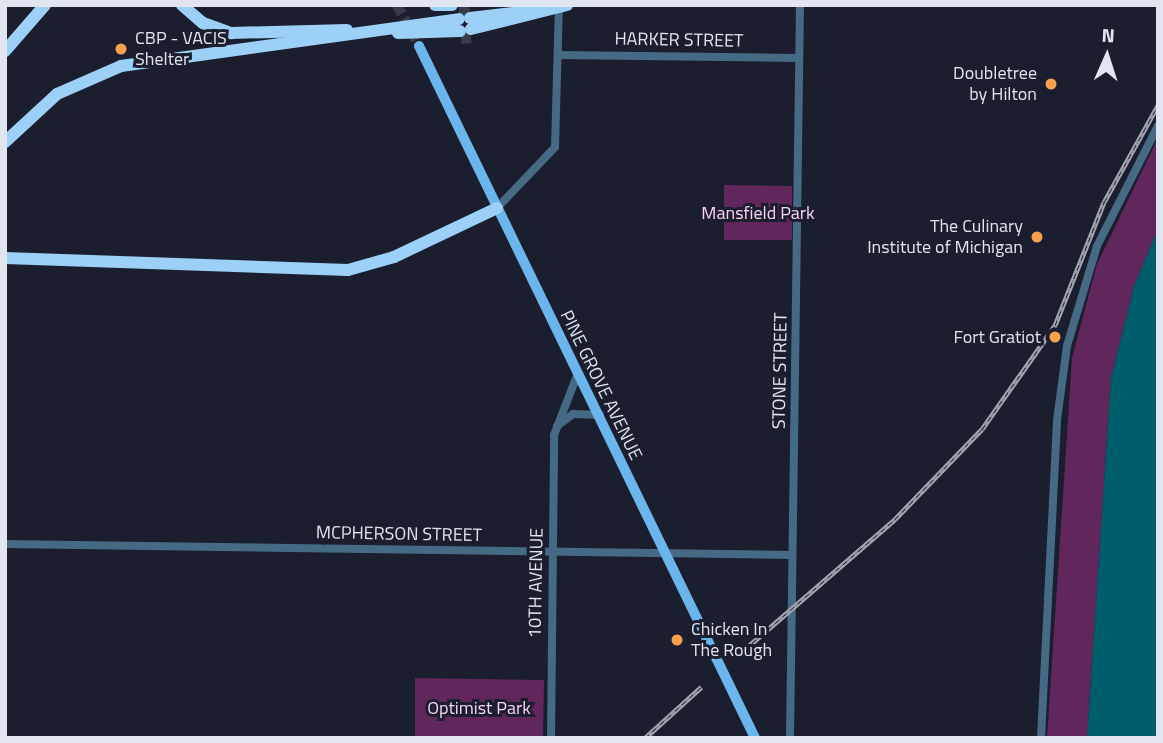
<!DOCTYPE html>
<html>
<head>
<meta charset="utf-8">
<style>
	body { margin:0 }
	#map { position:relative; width:1163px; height:743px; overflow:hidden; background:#1a1e2e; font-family:"Titillium Web",sans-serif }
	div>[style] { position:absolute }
	.green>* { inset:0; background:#61265b }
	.water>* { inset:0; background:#005d6b }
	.major-tunnel>* { height:10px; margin-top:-5px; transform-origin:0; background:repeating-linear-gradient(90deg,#383c4b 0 10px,transparent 0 15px) }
	.highway-tunnel>* { height:12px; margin-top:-6px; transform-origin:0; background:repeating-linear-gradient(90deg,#383c4b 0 12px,transparent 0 18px) }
	.minor>* { height:8px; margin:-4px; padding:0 4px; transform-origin:4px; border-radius:4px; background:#476a84 }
	.major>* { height:10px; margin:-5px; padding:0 5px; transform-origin:5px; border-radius:5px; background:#6ab5ec }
	.highway>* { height:12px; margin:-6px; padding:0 6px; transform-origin:6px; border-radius:6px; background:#9dd0f7 }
	.rail>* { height:4.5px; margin-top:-2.25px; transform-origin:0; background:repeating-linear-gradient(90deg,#1a1e2e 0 5px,#a2a6b3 0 10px); box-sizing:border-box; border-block:2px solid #a2a6b3 }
	.dots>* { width:19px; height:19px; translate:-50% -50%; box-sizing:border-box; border:4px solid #1a1e2e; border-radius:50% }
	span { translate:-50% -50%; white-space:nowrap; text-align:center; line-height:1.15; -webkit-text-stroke:6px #1a1e2e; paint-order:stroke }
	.poi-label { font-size:18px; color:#e1e5f0 }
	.left { translate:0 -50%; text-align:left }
	.right { translate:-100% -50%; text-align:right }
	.street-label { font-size:18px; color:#e1e5f0 }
	.park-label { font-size:18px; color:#fcd3f5 }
	.frame { position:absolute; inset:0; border:7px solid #e1e5f0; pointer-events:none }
	.north { position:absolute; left:1072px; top:21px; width:70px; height:70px; -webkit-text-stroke:5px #1a1e2e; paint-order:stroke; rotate:3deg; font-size:19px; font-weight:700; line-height:28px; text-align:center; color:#e1e5f0 }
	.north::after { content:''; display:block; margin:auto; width:24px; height:32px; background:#e1e5f0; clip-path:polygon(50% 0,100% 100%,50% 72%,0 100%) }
</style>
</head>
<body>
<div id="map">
	<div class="green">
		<div style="clip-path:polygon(1158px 138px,1158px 229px,1134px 286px,1111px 378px,1087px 738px,1047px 738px,1072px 358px,1097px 264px)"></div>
		<div style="clip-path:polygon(724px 185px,792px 186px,792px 240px,724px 240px)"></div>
		<div style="clip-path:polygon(415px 678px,544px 680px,543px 738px,415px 738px)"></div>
	</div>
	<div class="water">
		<div style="clip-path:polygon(1158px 229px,1158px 738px,1087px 738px,1111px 378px,1134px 286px)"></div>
	</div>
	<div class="major-tunnel">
		<div style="left:397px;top:5px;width:47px;rotate:61.8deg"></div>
	</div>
	<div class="highway-tunnel">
		<div style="left:459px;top:13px;width:11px;rotate:-5deg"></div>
		<div style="left:461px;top:38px;width:10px;rotate:-6deg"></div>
	</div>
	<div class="minor">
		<div style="left:559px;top:55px;width:240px;rotate:0.7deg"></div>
		<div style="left:497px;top:208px;width:84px;rotate:-46.4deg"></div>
		<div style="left:555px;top:147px;width:142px;rotate:-88.4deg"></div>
		<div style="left:557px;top:426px;width:20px;rotate:-37deg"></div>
		<div style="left:573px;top:414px;width:27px;rotate:2deg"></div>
		<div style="left:5px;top:544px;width:787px;rotate:0.8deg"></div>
		<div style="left:551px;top:738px;width:303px;rotate:-89.4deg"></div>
		<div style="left:554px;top:435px;width:66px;rotate:-68.8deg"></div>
		<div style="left:790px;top:738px;width:733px;rotate:-89.22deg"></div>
		<div style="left:1041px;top:738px;width:318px;rotate:-87.1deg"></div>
		<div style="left:1057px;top:420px;width:75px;rotate:-82.3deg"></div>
		<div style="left:1067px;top:346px;width:104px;rotate:-73.3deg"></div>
		<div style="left:1097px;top:246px;width:135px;rotate:-63.1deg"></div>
	</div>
	<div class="major">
		<div style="left:419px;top:46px;width:769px;rotate:64.1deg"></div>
	</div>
	<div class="highway">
		<div style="left:182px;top:5px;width:28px;rotate:41deg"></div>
		<div style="left:203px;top:23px;width:30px;rotate:20deg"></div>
		<div style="left:231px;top:33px;width:116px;rotate:-1.5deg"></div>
		<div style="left:435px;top:5px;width:17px"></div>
		<div style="left:470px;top:18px;width:67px;rotate:-6.8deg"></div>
		<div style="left:471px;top:29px;width:99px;rotate:-14deg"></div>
		<div style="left:398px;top:33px;width:62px;rotate:-1.8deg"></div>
		<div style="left:5px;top:51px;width:61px;rotate:-49deg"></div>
		<div style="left:5px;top:142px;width:71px;rotate:-42.7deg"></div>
		<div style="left:57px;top:94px;width:70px;rotate:-23.6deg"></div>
		<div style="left:121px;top:66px;width:341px;rotate:-7.9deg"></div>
		<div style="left:5px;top:258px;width:343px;rotate:2deg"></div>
		<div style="left:348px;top:270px;width:48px;rotate:-15.8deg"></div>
		<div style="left:394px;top:257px;width:114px;rotate:-25.4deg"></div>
	</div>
	<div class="rail">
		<div style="left:737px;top:656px;width:209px;rotate:-40.9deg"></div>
		<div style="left:895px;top:519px;width:125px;rotate:-46deg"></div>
		<div style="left:982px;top:429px;width:127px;rotate:-54.9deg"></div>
		<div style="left:1055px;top:325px;width:132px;rotate:-68.3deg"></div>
		<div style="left:1104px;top:202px;width:111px;rotate:-60.9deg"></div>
		<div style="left:645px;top:738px;width:76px;rotate:-42.3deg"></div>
	</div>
	<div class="dots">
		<div style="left:121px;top:49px;background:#f8a04b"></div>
		<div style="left:1051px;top:84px;background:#f8a04b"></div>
		<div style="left:1037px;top:237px;background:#f8a04b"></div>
		<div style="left:1055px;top:337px;background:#f8a04b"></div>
		<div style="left:677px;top:640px;background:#f8a04b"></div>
	</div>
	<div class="poi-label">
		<span class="left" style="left:135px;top:49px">CBP - VACIS<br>Shelter</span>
		<span class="right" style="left:1037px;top:84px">Doubletree<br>by Hilton</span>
		<span class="right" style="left:1023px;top:237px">The Culinary<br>Institute of Michigan</span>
		<span class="right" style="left:1041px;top:337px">Fort Gratiot</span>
		<span class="left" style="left:691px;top:640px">Chicken In<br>The Rough</span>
	</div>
	<div class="street-label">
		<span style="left:679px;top:40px;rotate:1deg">HARKER STREET</span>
		<span style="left:780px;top:371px;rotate:-89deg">STONE STREET</span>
		<span style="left:601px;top:385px;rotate:64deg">PINE GROVE AVENUE</span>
		<span style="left:399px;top:534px;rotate:1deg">MCPHERSON STREET</span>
		<span style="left:536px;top:583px;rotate:-89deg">10TH AVENUE</span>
	</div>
	<div class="park-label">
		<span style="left:758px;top:213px">Mansfield Park</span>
		<span style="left:479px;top:708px">Optimist Park</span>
	</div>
	<div class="frame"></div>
	<div class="north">N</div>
</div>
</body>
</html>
